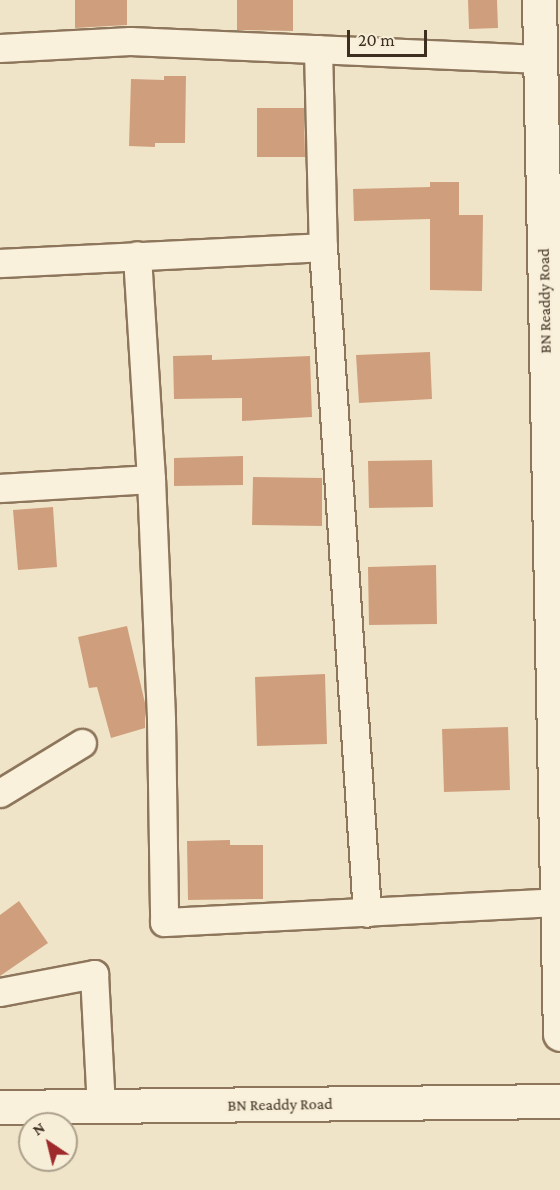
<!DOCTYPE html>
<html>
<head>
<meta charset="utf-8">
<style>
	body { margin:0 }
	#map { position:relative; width:560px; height:1190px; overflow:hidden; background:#f0e4c8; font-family:"Crimson Pro",serif }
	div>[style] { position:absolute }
	.building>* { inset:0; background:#cf9f7d }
	.roads { filter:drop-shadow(2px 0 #8d765c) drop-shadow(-2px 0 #8d765c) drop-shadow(0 2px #8d765c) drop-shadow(0 -2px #8d765c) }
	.minor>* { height:27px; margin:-13.5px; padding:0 13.5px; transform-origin:13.5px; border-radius:13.5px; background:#faf1dc }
	.tertiary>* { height:33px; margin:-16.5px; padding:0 16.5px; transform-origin:16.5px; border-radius:16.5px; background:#faf1dc }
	span { translate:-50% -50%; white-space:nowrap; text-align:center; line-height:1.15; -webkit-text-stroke:4.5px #f7eed8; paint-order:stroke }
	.street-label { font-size:16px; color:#3d2e20 }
	.north { position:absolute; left:18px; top:1112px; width:60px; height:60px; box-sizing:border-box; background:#f7eed8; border:2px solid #ada18e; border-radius:50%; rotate:325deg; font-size:16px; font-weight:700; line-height:24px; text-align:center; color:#3d2e20 }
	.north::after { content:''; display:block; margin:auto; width:21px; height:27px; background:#9e2a2b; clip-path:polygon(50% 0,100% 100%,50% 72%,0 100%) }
	.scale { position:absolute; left:347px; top:30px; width:80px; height:27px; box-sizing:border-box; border:3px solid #3d2e20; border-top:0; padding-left:8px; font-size:18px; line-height:21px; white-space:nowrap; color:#3d2e20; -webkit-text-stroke:4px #f7eed8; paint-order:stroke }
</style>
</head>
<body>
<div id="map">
	<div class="building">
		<div style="clip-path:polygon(75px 0,127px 0,127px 25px,75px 28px)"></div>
		<div style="clip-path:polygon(237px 0,293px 0,293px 31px,237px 30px)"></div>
		<div style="clip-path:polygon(468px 0,497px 0,498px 28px,469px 29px)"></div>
		<div style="clip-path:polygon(164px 76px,186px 76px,185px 143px,155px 143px,155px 147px,129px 146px,131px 79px,164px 80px)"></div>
		<div style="clip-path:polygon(257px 108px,304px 108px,305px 157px,257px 157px)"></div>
		<div style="clip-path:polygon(430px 182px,459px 182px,459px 215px,483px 215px,482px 291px,430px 290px,430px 219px,354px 221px,353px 189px,430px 187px)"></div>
		<div style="clip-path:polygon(430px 352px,432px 399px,359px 403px,356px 355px)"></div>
		<div style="clip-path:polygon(212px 355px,212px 360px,310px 356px,312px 417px,242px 421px,242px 398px,174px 399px,173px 356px)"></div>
		<div style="clip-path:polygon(243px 456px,243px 485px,174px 486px,174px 458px)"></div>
		<div style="clip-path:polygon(432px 460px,433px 507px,369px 508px,368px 461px)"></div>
		<div style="clip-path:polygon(253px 477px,322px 478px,322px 526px,252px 525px)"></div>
		<div style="clip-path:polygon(53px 507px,57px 567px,18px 570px,13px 510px)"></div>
		<div style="clip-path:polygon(436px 565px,437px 624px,369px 625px,368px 567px)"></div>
		<div style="clip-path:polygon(127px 626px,145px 703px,145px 728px,111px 738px,97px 687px,89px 688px,78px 637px)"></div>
		<div style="clip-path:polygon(325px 674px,327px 744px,257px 746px,255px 677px)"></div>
		<div style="clip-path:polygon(508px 727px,510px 790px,444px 792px,442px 729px)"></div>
		<div style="clip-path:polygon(230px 840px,230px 845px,263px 845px,263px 899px,188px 900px,187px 841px)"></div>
		<div style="clip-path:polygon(19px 901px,48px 943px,0 976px,0 915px)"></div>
	</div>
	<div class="roads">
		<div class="minor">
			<div style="left:0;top:48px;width:130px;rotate:-3.1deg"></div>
			<div style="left:130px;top:41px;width:411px;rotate:2.5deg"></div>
			<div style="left:318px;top:49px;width:198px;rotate:88.6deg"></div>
			<div style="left:323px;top:247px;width:667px;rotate:86.22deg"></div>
			<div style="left:0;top:263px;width:323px;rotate:-2.8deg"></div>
			<div style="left:151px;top:479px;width:241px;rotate:87.6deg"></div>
			<div style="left:161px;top:720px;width:202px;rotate:89.1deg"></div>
			<div style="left:164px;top:922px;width:394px;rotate:-2.9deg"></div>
			<div style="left:0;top:488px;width:151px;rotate:-3.4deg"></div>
			<div style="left:151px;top:479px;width:224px;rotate:-93.6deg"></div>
			<div style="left:0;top:793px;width:96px;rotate:-31.4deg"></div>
			<div style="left:0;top:992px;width:96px;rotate:-10.8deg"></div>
			<div style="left:94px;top:974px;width:133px;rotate:87deg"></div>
		</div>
		<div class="tertiary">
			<div style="left:539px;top:0;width:1034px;rotate:88.84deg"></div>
			<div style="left:0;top:1107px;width:560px;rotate:-0.61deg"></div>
		</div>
	</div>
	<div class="street-label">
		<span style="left:545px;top:301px;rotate:-91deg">BN Readdy Road</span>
		<span style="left:280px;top:1105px;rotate:-1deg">BN Readdy Road</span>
	</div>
	<div class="north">N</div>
	<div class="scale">20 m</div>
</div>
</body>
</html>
